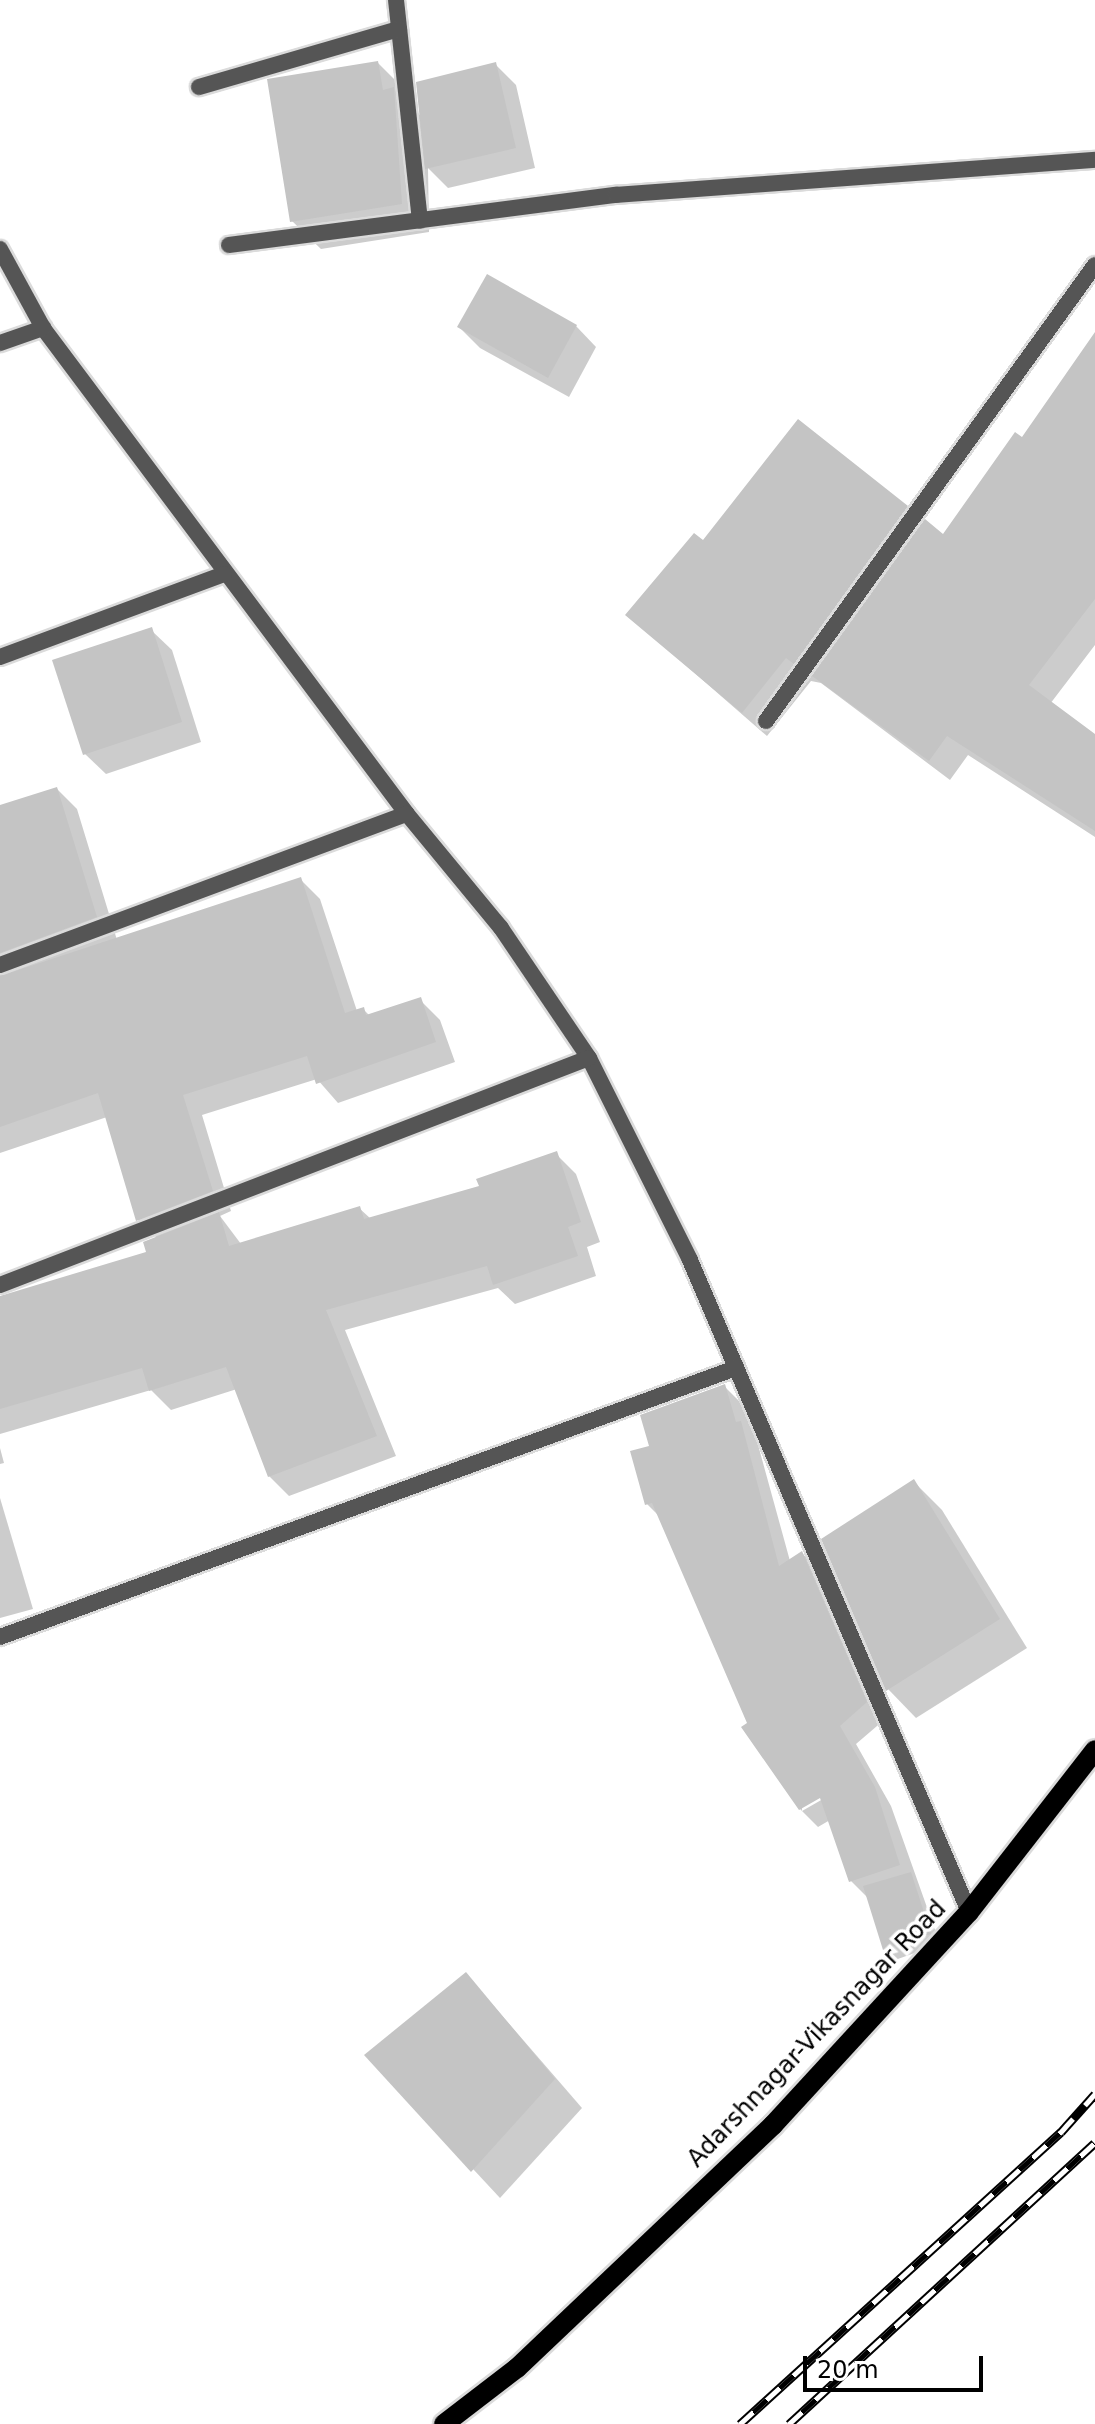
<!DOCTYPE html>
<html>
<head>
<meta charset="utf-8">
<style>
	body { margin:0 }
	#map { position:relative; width:1095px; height:2424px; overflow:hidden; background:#fff; font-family:"DejaVu Sans",sans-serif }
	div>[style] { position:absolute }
	.shadow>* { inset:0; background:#0003 }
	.building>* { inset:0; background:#c4c4c4 }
	.roads { filter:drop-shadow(2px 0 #dbdbdb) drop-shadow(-2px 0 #dbdbdb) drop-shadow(0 2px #dbdbdb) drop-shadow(0 -2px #dbdbdb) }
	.street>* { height:16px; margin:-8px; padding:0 8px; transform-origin:8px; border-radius:8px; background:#555 }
	.primary>* { height:20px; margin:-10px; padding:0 10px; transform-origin:10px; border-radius:10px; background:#000 }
	.rail>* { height:9px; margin-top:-4.5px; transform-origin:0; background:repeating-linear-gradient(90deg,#fff 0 18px,#000 0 36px); box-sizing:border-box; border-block:2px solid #000 }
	span { translate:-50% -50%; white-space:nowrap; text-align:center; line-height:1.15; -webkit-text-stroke:7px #fff; paint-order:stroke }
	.street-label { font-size:24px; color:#000 }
	.scale { position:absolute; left:803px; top:2356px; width:180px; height:36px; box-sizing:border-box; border:4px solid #000; border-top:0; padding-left:10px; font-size:24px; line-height:28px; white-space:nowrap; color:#000; -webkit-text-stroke:6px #fff; paint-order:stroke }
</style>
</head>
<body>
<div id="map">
	<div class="shadow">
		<div style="clip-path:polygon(378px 63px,406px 91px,408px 103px,422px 117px,496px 65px,516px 85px,535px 168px,448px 188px,428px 168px,429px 232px,321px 249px,292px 221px)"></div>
		<div style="clip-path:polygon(576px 326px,596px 347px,569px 397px,480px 348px,459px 327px)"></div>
		<div style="clip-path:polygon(1095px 335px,1095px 645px,1050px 704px,1095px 736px,1095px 837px,968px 755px,950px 780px,821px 683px,811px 681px,767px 736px,628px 615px,703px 543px,906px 507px,943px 537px,1022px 439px)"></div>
		<div style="clip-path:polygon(151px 630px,172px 650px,201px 742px,106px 774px,85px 754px)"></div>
		<div style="clip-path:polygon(57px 789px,77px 809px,117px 940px,300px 879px,320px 899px,357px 1011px,363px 1009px,370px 1016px,420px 1000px,440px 1020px,455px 1062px,338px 1103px,317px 1079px,202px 1115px,231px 1211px,220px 1216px,241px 1244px,359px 1208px,371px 1219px,481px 1188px,556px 1154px,576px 1174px,600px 1242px,587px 1247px,596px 1276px,515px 1304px,498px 1288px,345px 1330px,396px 1456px,289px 1496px,269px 1476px,237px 1389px,171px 1410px,151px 1390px,0 1434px,0 1297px,149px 1253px,157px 1238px,138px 1220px,107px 1117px,0 1153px,0 807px)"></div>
		<div style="clip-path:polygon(evenodd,724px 1386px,742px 1404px,757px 1441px,790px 1561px,802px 1553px,819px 1571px,884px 1720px,856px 1744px,891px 1806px,940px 1944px,895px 1960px,885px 1949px,869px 1899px,851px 1881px,830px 1820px,818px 1827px,800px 1809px,743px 1727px,750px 1723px,660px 1517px,647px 1504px,651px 1447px,724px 1386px,828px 1791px,830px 1795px,802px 1811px,802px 1806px,828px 1791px)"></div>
		<div style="clip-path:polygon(0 1448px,4px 1463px,0 1464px)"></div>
		<div style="clip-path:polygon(914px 1482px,942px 1510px,1027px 1648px,916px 1718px,888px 1689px)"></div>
		<div style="clip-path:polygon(0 1498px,33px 1609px,0 1618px)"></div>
		<div style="clip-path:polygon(466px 1974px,582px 2108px,500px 2198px,367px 2055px)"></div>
	</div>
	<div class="building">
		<div style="clip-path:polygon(378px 61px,383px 90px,394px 87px,402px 204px,290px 222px,267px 79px)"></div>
		<div style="clip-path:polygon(496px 62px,516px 148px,425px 169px,416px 82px)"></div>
		<div style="clip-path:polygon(487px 274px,577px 325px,548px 378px,457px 327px)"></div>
		<div style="clip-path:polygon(1095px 332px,1095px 599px,1029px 685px,1095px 734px,1095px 831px,947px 736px,929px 761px,812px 676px,925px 519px,943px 534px,1015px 432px,1022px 437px)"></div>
		<div style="clip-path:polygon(798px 419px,908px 506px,794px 664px,786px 658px,742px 713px,625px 615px,694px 533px,703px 540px)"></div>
		<div style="clip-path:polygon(152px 627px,182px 722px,83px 755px,52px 660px)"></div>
		<div style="clip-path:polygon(57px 787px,97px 917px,0 953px,0 805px)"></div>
		<div style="clip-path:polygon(301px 877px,345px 1013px,364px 1007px,366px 1015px,421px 997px,436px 1042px,316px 1084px,307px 1056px,183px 1095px,213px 1191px,136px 1221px,98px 1093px,0 1127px,0 976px)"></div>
		<div style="clip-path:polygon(557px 1151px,581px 1222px,568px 1227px,578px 1256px,493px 1285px,487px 1266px,326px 1310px,377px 1436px,268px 1477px,226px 1367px,149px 1391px,142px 1368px,0 1409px,0 1296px,146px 1252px,143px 1242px,219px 1212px,229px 1246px,360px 1206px,364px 1219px,479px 1186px,476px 1179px)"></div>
		<div style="clip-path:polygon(725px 1384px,736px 1422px,741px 1421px,779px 1566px,802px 1551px,867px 1702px,840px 1726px,875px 1787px,900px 1865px,849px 1882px,820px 1798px,799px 1810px,741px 1727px,747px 1723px,652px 1503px,645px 1505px,630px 1451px,649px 1446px,640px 1415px)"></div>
		<div style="clip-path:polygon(914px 1479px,1000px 1619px,886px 1691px,821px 1539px)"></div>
		<div style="clip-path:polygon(911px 1872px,931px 1934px,883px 1950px,863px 1886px)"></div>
		<div style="clip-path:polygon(466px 1972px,555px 2079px,471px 2172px,364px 2055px)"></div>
	</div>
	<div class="roads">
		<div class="street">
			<div style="left:396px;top:0;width:222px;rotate:83.8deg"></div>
			<div style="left:199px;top:87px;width:208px;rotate:-16.2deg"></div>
			<div style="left:229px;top:245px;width:390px;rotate:-7.4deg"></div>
			<div style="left:616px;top:195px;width:480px;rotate:-4.2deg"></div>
			<div style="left:0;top:249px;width:90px;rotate:61.4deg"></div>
			<div style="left:43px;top:328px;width:607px;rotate:53.17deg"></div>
			<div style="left:407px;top:814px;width:148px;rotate:50.5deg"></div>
			<div style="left:501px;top:928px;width:157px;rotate:55.9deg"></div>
			<div style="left:589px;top:1058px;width:226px;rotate:63.4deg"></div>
			<div style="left:690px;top:1260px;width:709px;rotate:66.83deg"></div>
			<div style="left:0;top:343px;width:46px;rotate:-19.2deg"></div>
			<div style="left:0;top:657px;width:239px;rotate:-20.3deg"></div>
			<div style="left:766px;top:721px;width:562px;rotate:-54.19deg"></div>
			<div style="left:0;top:965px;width:434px;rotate:-20.4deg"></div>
			<div style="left:0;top:1285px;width:631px;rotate:-21.08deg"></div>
			<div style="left:0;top:1637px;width:784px;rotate:-20.08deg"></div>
		</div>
		<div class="primary">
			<div style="left:444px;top:2424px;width:92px;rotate:-37.5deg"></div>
			<div style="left:517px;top:2368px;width:353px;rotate:-43.5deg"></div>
			<div style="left:773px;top:2125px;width:289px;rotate:-47.4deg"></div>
			<div style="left:969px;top:1912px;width:205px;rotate:-52.1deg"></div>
		</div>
	</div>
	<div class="rail">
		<div style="left:740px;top:2424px;width:434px;rotate:-42.3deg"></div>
		<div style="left:1061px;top:2132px;width:51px;rotate:-48.2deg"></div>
		<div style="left:789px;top:2424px;width:415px;rotate:-42.6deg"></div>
	</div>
	<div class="street-label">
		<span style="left:817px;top:2034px;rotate:-46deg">Adarshnagar-Vikasnagar Road</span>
	</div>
	<div class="scale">20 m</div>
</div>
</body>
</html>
